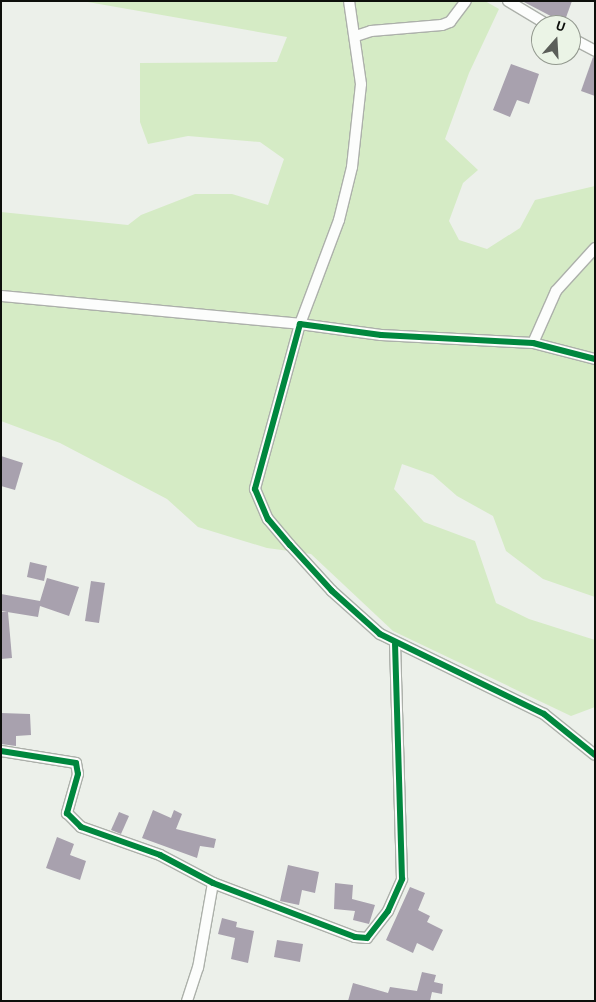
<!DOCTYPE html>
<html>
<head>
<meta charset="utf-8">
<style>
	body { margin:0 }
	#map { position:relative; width:596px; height:1002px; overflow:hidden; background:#ecf0ea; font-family:"Alegreya Sans",sans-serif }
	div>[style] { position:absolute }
	.green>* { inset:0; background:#d5ebc5 }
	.building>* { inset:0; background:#a8a1ae }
	.roads { filter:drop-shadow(1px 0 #acb0aa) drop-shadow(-1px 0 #acb0aa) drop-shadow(0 1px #acb0aa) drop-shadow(0 -1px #acb0aa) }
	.street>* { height:10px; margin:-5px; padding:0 5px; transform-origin:5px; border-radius:5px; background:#fcfdfc }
	.cycleway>* { height:6px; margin:-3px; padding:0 3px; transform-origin:3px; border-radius:3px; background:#00873e }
	span { translate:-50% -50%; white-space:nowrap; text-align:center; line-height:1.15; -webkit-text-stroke:5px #ebf4e6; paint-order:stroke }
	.frame { position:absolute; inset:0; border:2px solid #0d0f0b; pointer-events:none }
	.north { position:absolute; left:531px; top:15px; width:50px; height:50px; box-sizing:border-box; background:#ebf4e6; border:1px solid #92988e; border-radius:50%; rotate:19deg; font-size:14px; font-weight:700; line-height:20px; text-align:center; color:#0d0f0b }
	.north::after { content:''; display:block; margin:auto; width:18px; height:22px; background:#5b5e59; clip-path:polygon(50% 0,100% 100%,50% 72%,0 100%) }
</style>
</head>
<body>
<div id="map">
	<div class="green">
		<div style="clip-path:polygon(82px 1px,485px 1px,499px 9px,469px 73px,445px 139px,478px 170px,463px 183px,449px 221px,459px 240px,487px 249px,520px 228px,535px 200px,595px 186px,595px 597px,543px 579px,506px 551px,493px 516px,457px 496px,433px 475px,402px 464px,394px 489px,424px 522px,475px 541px,496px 603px,529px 619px,595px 640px,595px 707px,571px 716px,393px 631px,311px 554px,267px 548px,198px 527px,167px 499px,60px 443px,1px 421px,1px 212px,128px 225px,141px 215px,195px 194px,232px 194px,268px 205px,284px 159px,260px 142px,188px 136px,148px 144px,140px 122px,140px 63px,277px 62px,287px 37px)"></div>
	</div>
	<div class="building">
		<div style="clip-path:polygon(522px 1px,572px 1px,564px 23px)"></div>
		<div style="clip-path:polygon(593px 57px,595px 58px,595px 96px,581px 91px)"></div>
		<div style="clip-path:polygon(511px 64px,539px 74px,529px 104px,517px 100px,510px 117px,493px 110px)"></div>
		<div style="clip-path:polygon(1px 456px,23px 463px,15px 490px,1px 486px)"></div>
		<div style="clip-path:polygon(30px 562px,47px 566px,44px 581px,27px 577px)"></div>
		<div style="clip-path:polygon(47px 578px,79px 587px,69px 616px,40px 606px,38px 617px,1px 611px,1px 594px,40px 601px)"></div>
		<div style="clip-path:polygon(91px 581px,105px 583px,99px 623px,85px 621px)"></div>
		<div style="clip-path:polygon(1px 612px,8px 612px,12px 658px,1px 659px)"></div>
		<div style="clip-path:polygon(1px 713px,30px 714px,31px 735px,16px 736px,16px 746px,1px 744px)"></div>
		<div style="clip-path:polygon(153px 810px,171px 818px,174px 810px,182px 814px,176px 829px,216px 839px,214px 848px,200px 846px,197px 858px,142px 838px)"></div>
		<div style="clip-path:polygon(119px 812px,129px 816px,121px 834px,111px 830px)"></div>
		<div style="clip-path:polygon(57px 837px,74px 844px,70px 855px,86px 861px,80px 880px,46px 868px)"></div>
		<div style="clip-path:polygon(288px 865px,319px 872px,315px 893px,302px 890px,299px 905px,280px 901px)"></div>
		<div style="clip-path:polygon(335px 883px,353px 885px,352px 899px,375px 905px,369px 924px,353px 920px,355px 911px,334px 909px)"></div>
		<div style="clip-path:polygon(410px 887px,425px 893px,418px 910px,430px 916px,427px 922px,443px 930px,433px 951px,417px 943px,413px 953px,386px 940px)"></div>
		<div style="clip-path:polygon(222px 918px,237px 922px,236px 927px,254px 931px,248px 963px,231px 959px,235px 938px,218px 934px)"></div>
		<div style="clip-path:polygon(277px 940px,303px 944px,300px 962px,274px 957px)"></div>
		<div style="clip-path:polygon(422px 972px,436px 975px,434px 982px,443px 984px,442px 994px,432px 992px,430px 1001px,348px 1001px,353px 983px,388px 993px,390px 987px,417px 991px)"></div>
	</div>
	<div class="roads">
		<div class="street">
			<div style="left:508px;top:1px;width:47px;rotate:31deg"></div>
			<div style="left:356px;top:36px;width:16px;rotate:-18deg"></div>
			<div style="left:371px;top:31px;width:71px;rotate:-4.8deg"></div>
			<div style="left:442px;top:25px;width:9px;rotate:-21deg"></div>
			<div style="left:450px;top:22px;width:26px;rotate:-53deg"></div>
			<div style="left:571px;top:38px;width:27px;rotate:28deg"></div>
			<div style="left:1px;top:296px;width:300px;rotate:5.3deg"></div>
			<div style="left:300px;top:324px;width:111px;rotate:-69.4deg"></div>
			<div style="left:339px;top:220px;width:55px;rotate:-76.2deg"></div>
			<div style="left:352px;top:167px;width:83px;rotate:-83.8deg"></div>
			<div style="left:361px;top:84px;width:84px;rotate:-98.2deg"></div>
			<div style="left:533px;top:343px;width:57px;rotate:-66.1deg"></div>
			<div style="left:556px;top:291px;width:58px;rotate:-47.8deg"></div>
			<div style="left:595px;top:359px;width:64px;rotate:-165.5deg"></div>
			<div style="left:533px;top:343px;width:152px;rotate:-177deg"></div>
			<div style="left:381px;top:335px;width:82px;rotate:-172.3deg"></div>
			<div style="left:300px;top:324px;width:171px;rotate:105.3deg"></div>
			<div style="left:255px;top:489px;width:33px;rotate:67deg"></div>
			<div style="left:268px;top:519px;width:34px;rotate:50deg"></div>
			<div style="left:290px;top:545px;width:62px;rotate:47.6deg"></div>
			<div style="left:332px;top:591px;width:64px;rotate:41.9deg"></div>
			<div style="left:380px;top:634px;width:182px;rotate:26deg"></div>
			<div style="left:544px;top:714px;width:65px;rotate:38.8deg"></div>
			<div style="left:1px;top:751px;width:76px;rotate:9.1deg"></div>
			<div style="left:76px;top:763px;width:11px;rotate:80deg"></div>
			<div style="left:78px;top:774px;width:41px;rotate:105.8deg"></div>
			<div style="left:67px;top:813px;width:20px;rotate:45deg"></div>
			<div style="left:81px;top:827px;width:84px;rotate:19.5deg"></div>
			<div style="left:160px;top:855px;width:60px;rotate:27.8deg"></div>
			<div style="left:213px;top:883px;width:152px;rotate:20.8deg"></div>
			<div style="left:355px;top:937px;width:12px;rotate:5deg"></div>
			<div style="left:367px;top:938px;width:34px;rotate:-52deg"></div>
			<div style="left:388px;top:911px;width:35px;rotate:-66deg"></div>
			<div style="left:402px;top:879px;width:235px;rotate:-91.7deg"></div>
			<div style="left:187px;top:1001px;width:35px;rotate:-72deg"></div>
			<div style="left:198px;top:968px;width:86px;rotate:-80deg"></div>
		</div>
	</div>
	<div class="cycleway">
		<div style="left:595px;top:359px;width:64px;rotate:-165.5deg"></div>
		<div style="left:533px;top:343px;width:152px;rotate:-177deg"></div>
		<div style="left:381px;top:335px;width:82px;rotate:-172.3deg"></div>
		<div style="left:300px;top:324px;width:171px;rotate:105.3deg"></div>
		<div style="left:255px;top:489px;width:33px;rotate:67deg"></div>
		<div style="left:268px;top:519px;width:34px;rotate:50deg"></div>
		<div style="left:290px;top:545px;width:62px;rotate:47.6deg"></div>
		<div style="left:332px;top:591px;width:64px;rotate:41.9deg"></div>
		<div style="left:380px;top:634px;width:182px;rotate:26deg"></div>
		<div style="left:544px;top:714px;width:65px;rotate:38.8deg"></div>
		<div style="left:1px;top:751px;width:76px;rotate:9.1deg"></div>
		<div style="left:76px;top:763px;width:11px;rotate:80deg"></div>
		<div style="left:78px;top:774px;width:41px;rotate:105.8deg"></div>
		<div style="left:67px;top:813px;width:20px;rotate:45deg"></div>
		<div style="left:81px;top:827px;width:84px;rotate:19.5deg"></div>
		<div style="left:160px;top:855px;width:60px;rotate:27.8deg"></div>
		<div style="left:213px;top:883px;width:152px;rotate:20.8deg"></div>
		<div style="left:355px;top:937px;width:12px;rotate:5deg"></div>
		<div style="left:367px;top:938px;width:34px;rotate:-52deg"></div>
		<div style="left:388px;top:911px;width:35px;rotate:-66deg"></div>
		<div style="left:402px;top:879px;width:235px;rotate:-91.7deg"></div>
	</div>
	<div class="frame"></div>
	<div class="north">U</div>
</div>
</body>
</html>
